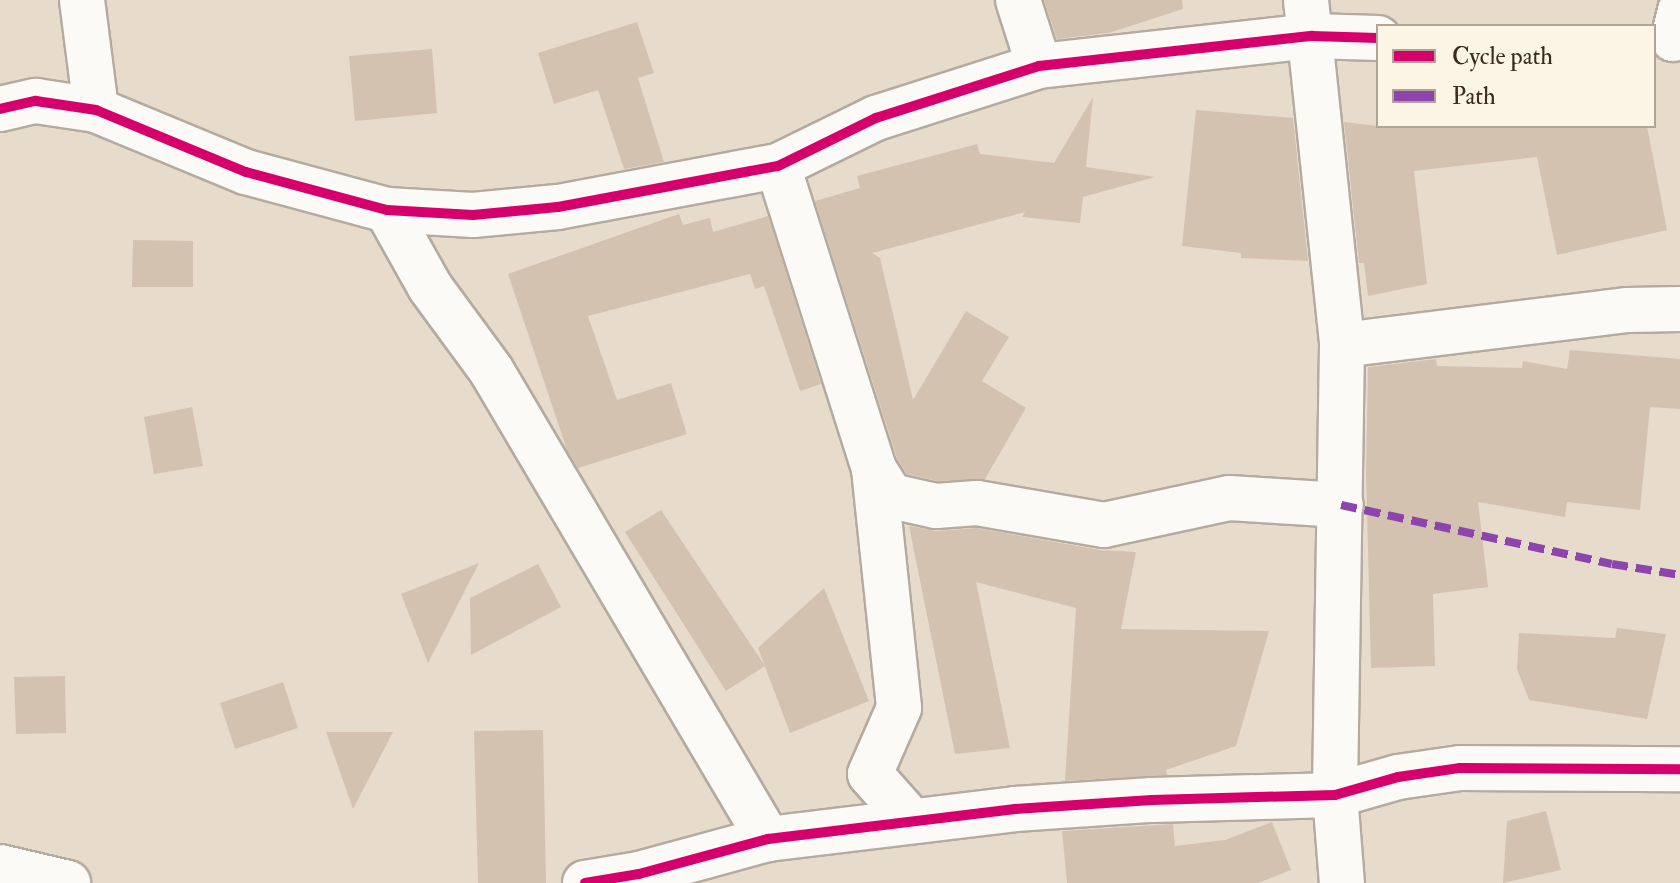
<!DOCTYPE html>
<html>
<head>
<meta charset="utf-8">
<style>
	body { margin:0 }
	#map { position:relative; width:1680px; height:883px; overflow:hidden; background:#e7dbcb; font-family:"IM FELL Double Pica",serif }
	div>[style] { position:absolute }
	.building>* { inset:0; background:#d4c2b1 }
	.roads { filter:drop-shadow(2px 0 #b4aba0) drop-shadow(-2px 0 #b4aba0) drop-shadow(0 2px #b4aba0) drop-shadow(0 -2px #b4aba0) }
	.street>* { height:44px; margin:-22px; padding:0 22px; transform-origin:22px; border-radius:22px; background:#fbfaf7 }
	.quiet>* { height:8px; margin-top:-4px; transform-origin:0; background:repeating-linear-gradient(90deg,#8e44ad 0 16px,transparent 0 24px) }
	.cycleway>* { height:10px; margin:-5px; padding:0 5px; transform-origin:5px; border-radius:5px; background:#d6006c }
	span { translate:-50% -50%; white-space:nowrap; text-align:center; line-height:1.15; -webkit-text-stroke:7px #fcf5e5; paint-order:stroke }
	.legend { position:absolute; left:1376px; top:24px; width:280px; height:104px; box-sizing:border-box; background:#fcf5e5; border:2px solid #afa495; margin:0; padding:10px 14px; list-style:none; font-size:24px; color:#3b2a1e }
	.legend li { display:flex; align-items:center; gap:16px; height:40px }
	.legend b { width:40px; border:2px solid #afa495 }
</style>
</head>
<body>
<div id="map">
	<div class="building">
		<div style="clip-path:polygon(1044px 0,1182px 0,1183px 9px,1109px 33px,1057px 39px)"></div>
		<div style="clip-path:polygon(637px 22px,654px 73px,638px 78px,664px 162px,624px 169px,598px 90px,554px 104px,538px 53px)"></div>
		<div style="clip-path:polygon(432px 49px,437px 113px,355px 121px,349px 56px)"></div>
		<div style="clip-path:polygon(1093px 97px,1086px 167px,1155px 177px,1083px 197px,1080px 223px,1022px 217px,1025px 212px,872px 253px,880px 258px,913px 400px,966px 311px,1009px 337px,982px 381px,1026px 408px,985px 479px,938px 481px,907px 474px,897px 458px,815px 201px,860px 188px,857px 176px,977px 144px,980px 154px,1054px 163px)"></div>
		<div style="clip-path:polygon(1196px 110px,1293px 118px,1308px 261px,1241px 258px,1241px 253px,1182px 246px)"></div>
		<div style="clip-path:polygon(1344px 122px,1378px 126px,1647px 126px,1667px 230px,1557px 255px,1537px 157px,1414px 171px,1427px 284px,1368px 296px,1364px 263px,1359px 263px)"></div>
		<div style="clip-path:polygon(679px 214px,683px 225px,710px 218px,713px 232px,768px 216px,821px 384px,800px 391px,764px 286px,755px 289px,750px 274px,588px 316px,617px 400px,671px 383px,687px 434px,578px 468px,567px 450px,508px 274px)"></div>
		<div style="clip-path:polygon(133px 240px,193px 241px,193px 287px,132px 287px)"></div>
		<div style="clip-path:polygon(1570px 350px,1680px 359px,1680px 409px,1650px 407px,1640px 510px,1567px 502px,1565px 517px,1478px 502px,1488px 587px,1433px 594px,1435px 666px,1371px 668px,1366px 472px,1368px 367px,1436px 359px,1437px 366px,1522px 368px,1523px 361px,1567px 369px)"></div>
		<div style="clip-path:polygon(192px 407px,203px 466px,154px 474px,144px 417px)"></div>
		<div style="clip-path:polygon(661px 510px,765px 666px,726px 691px,625px 532px)"></div>
		<div style="clip-path:polygon(909px 526px,937px 531px,976px 528px,1100px 550px,1136px 552px,1121px 629px,1269px 631px,1236px 746px,1166px 770px,1167px 775px,1065px 781px,1076px 608px,976px 582px,1010px 748px,955px 754px)"></div>
		<div style="clip-path:polygon(479px 563px,428px 663px,401px 594px)"></div>
		<div style="clip-path:polygon(538px 564px,561px 607px,471px 655px,470px 598px)"></div>
		<div style="clip-path:polygon(824px 588px,869px 701px,790px 733px,758px 648px)"></div>
		<div style="clip-path:polygon(1617px 628px,1666px 634px,1647px 719px,1529px 700px,1517px 669px,1519px 633px,1615px 638px)"></div>
		<div style="clip-path:polygon(65px 676px,66px 733px,16px 734px,14px 677px)"></div>
		<div style="clip-path:polygon(283px 682px,298px 728px,235px 749px,220px 703px)"></div>
		<div style="clip-path:polygon(543px 730px,546px 883px,478px 883px,474px 731px)"></div>
		<div style="clip-path:polygon(326px 732px,393px 732px,353px 809px)"></div>
		<div style="clip-path:polygon(1546px 811px,1561px 870px,1503px 883px,1507px 821px)"></div>
		<div style="clip-path:polygon(1272px 822px,1291px 870px,1258px 883px,1067px 883px,1062px 831px,1173px 824px,1175px 846px,1225px 840px)"></div>
	</div>
	<div class="roads">
		<div class="street">
			<div style="left:82px;top:0;width:111px;rotate:82.7deg"></div>
			<div style="left:1018px;top:0;width:69px;rotate:72.3deg"></div>
			<div style="left:1306px;top:0;width:347px;rotate:84deg"></div>
			<div style="left:1342px;top:345px;width:450px;rotate:90.9deg"></div>
			<div style="left:1335px;top:795px;width:88px;rotate:85.5deg"></div>
			<div style="left:1673px;top:39px;width:30px;rotate:-76deg"></div>
			<div style="left:0;top:109px;width:37px;rotate:-13deg"></div>
			<div style="left:36px;top:101px;width:61px;rotate:8.5deg"></div>
			<div style="left:96px;top:110px;width:162px;rotate:22.5deg"></div>
			<div style="left:246px;top:172px;width:146px;rotate:15.1deg"></div>
			<div style="left:387px;top:210px;width:86px;rotate:3.3deg"></div>
			<div style="left:473px;top:215px;width:85px;rotate:-5.4deg"></div>
			<div style="left:558px;top:207px;width:224px;rotate:-10.6deg"></div>
			<div style="left:778px;top:166px;width:109px;rotate:-26.1deg"></div>
			<div style="left:876px;top:118px;width:171px;rotate:-17.7deg"></div>
			<div style="left:1039px;top:66px;width:275px;rotate:-6.3deg"></div>
			<div style="left:1312px;top:36px;width:66px;rotate:1.7deg"></div>
			<div style="left:778px;top:166px;width:318px;rotate:72.4deg"></div>
			<div style="left:874px;top:469px;width:32px;rotate:58deg"></div>
			<div style="left:891px;top:496px;width:46px;rotate:12.5deg"></div>
			<div style="left:936px;top:506px;width:41px;rotate:-4.2deg"></div>
			<div style="left:977px;top:503px;width:129px;rotate:9.8deg"></div>
			<div style="left:1104px;top:525px;width:128px;rotate:-12.2deg"></div>
			<div style="left:1229px;top:498px;width:112px;rotate:3.6deg"></div>
			<div style="left:387px;top:210px;width:88px;rotate:60.8deg"></div>
			<div style="left:430px;top:287px;width:103px;rotate:53.7deg"></div>
			<div style="left:491px;top:370px;width:545px;rotate:59.43deg"></div>
			<div style="left:1342px;top:345px;width:288px;rotate:-7deg"></div>
			<div style="left:1628px;top:310px;width:52px;rotate:-1.1deg"></div>
			<div style="left:874px;top:469px;width:240px;rotate:84deg"></div>
			<div style="left:899px;top:708px;width:72px;rotate:113.7deg"></div>
			<div style="left:870px;top:774px;width:62px;rotate:48.3deg"></div>
			<div style="left:0;top:867px;width:70px;rotate:13.2deg"></div>
			<div style="left:585px;top:883px;width:55px;rotate:-9.5deg"></div>
			<div style="left:639px;top:874px;width:134px;rotate:-15.2deg"></div>
			<div style="left:768px;top:839px;width:249px;rotate:-6.9deg"></div>
			<div style="left:1015px;top:809px;width:137px;rotate:-3.8deg"></div>
			<div style="left:1152px;top:800px;width:183px;rotate:-1.6deg"></div>
			<div style="left:1335px;top:795px;width:66px;rotate:-15.9deg"></div>
			<div style="left:1398px;top:777px;width:63px;rotate:-8.3deg"></div>
			<div style="left:1460px;top:768px;width:220px;rotate:0.3deg"></div>
		</div>
	</div>
	<div class="quiet">
		<div style="left:1341px;top:505px;width:277px;rotate:12.3deg"></div>
		<div style="left:1612px;top:564px;width:69px;rotate:9.2deg"></div>
	</div>
	<div class="cycleway">
		<div style="left:0;top:109px;width:37px;rotate:-13deg"></div>
		<div style="left:36px;top:101px;width:61px;rotate:8.5deg"></div>
		<div style="left:96px;top:110px;width:162px;rotate:22.5deg"></div>
		<div style="left:246px;top:172px;width:146px;rotate:15.1deg"></div>
		<div style="left:387px;top:210px;width:86px;rotate:3.3deg"></div>
		<div style="left:473px;top:215px;width:85px;rotate:-5.4deg"></div>
		<div style="left:558px;top:207px;width:224px;rotate:-10.6deg"></div>
		<div style="left:778px;top:166px;width:109px;rotate:-26.1deg"></div>
		<div style="left:876px;top:118px;width:171px;rotate:-17.7deg"></div>
		<div style="left:1039px;top:66px;width:275px;rotate:-6.3deg"></div>
		<div style="left:1312px;top:36px;width:66px;rotate:1.7deg"></div>
		<div style="left:585px;top:883px;width:55px;rotate:-9.5deg"></div>
		<div style="left:639px;top:874px;width:134px;rotate:-15.2deg"></div>
		<div style="left:768px;top:839px;width:249px;rotate:-6.9deg"></div>
		<div style="left:1015px;top:809px;width:137px;rotate:-3.8deg"></div>
		<div style="left:1152px;top:800px;width:183px;rotate:-1.6deg"></div>
		<div style="left:1335px;top:795px;width:66px;rotate:-15.9deg"></div>
		<div style="left:1398px;top:777px;width:63px;rotate:-8.3deg"></div>
		<div style="left:1460px;top:768px;width:220px;rotate:0.3deg"></div>
	</div>
	<ul class="legend">
	<li><b style="height:10px;background:#d6006c"></b>Cycle path</li>
	<li><b style="height:10px;background:#8e44ad"></b>Path</li>
	</ul>
</div>
</body>
</html>
